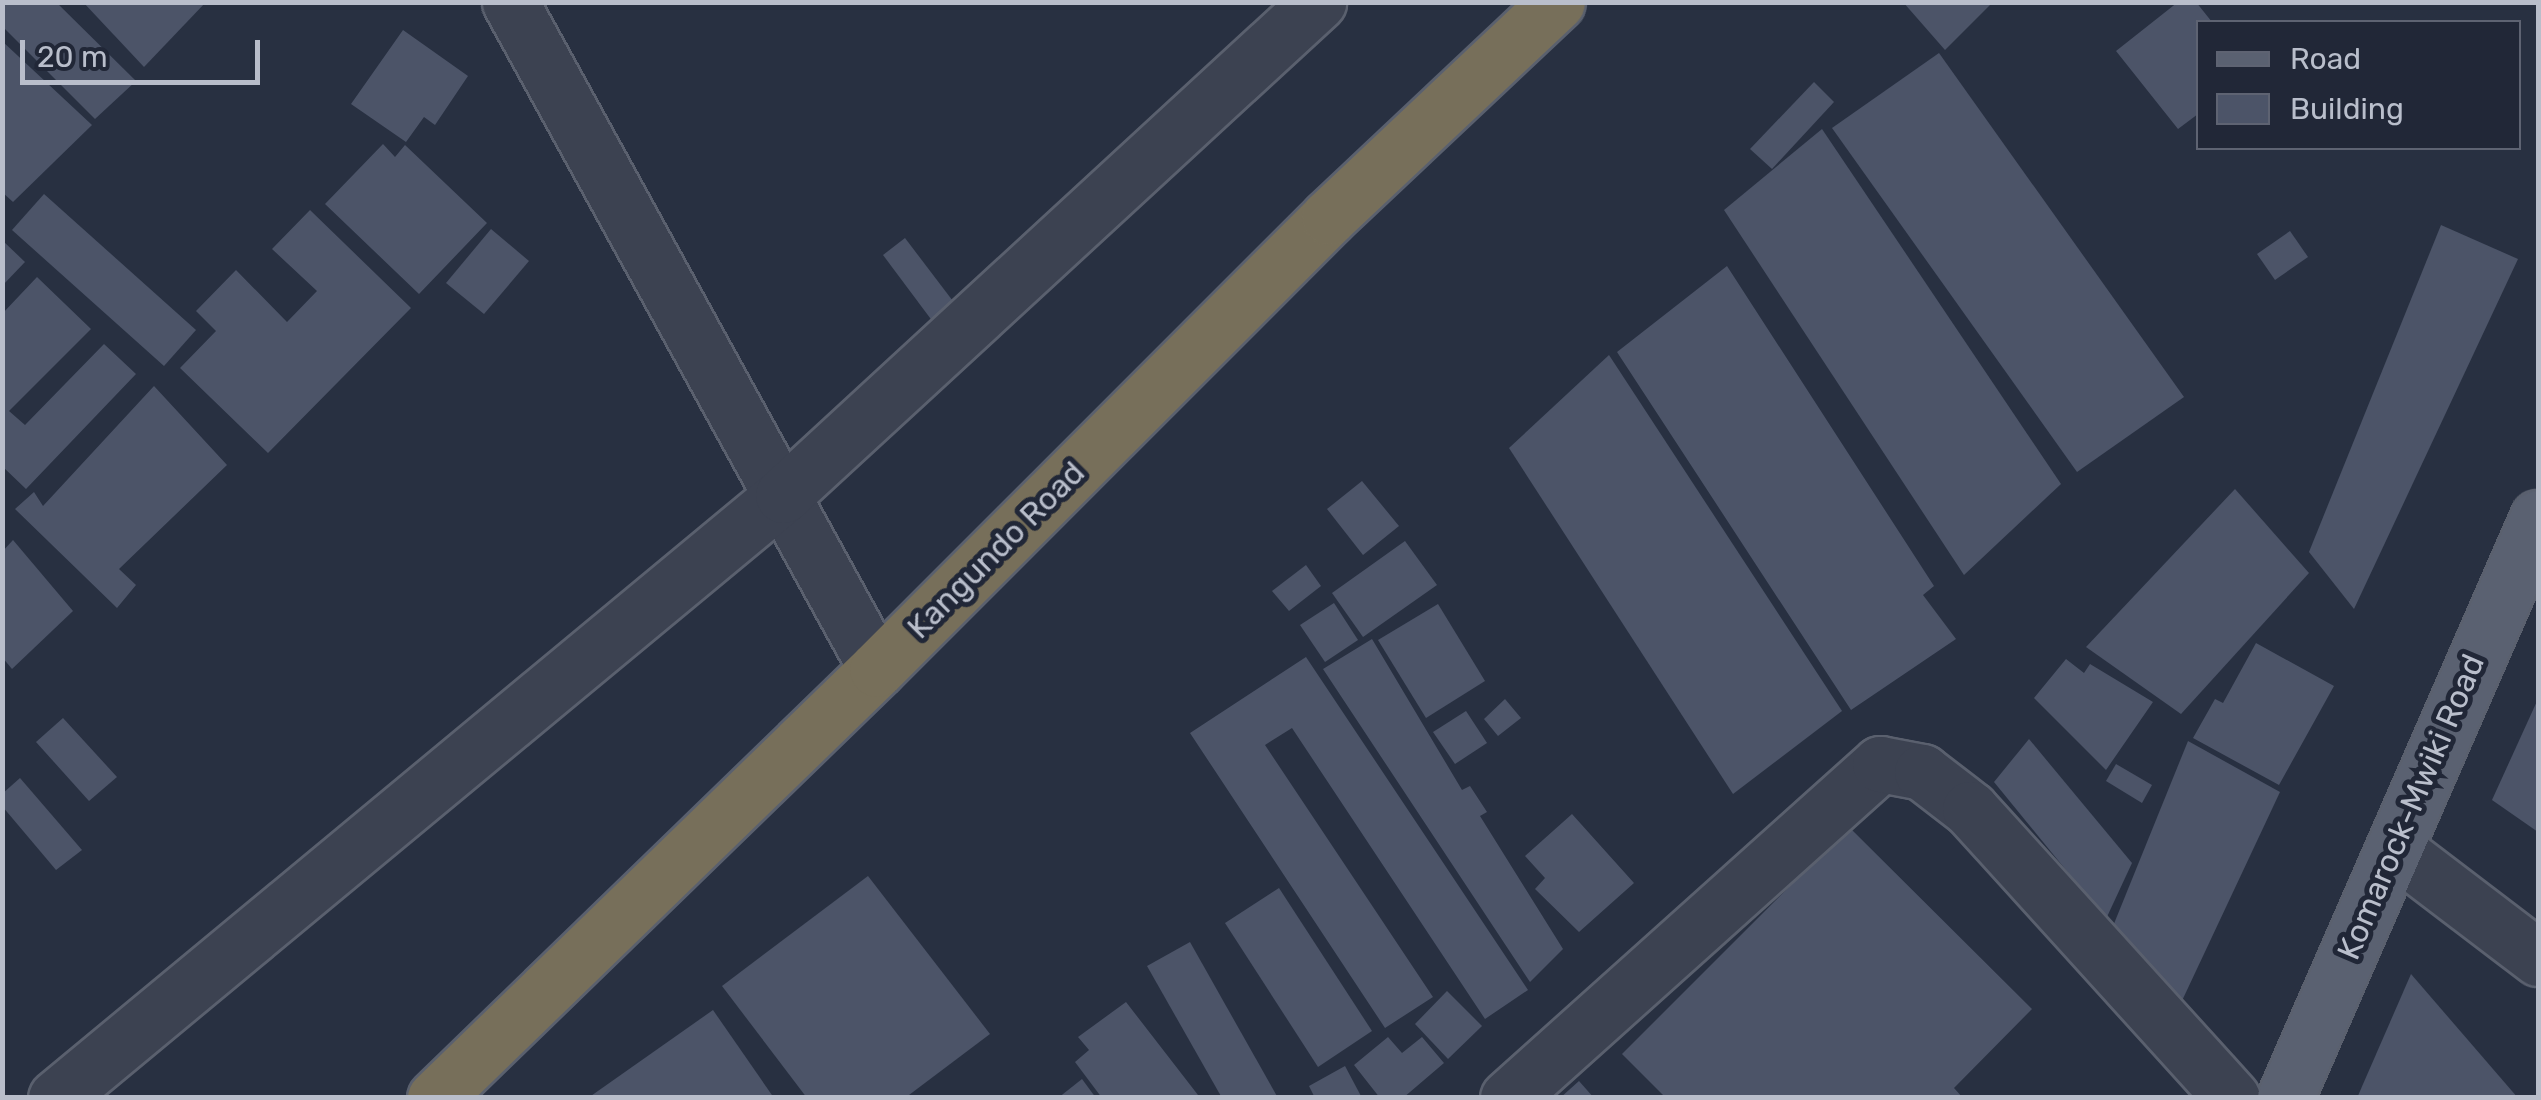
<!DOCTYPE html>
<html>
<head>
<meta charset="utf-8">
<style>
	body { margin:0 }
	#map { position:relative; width:2541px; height:1100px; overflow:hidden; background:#283041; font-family:Rubik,sans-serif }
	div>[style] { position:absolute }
	.building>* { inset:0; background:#4c5468 }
	.roads { filter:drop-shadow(2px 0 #5a606e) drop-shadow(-2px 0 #5a606e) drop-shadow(0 2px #5a606e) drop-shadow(0 -2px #5a606e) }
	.minor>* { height:55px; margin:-27.5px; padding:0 27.5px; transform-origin:27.5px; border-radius:27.5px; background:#3c4251 }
	.major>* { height:55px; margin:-27.5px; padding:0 27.5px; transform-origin:27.5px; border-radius:27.5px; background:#5a6171 }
	.highway>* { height:55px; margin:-27.5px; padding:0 27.5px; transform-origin:27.5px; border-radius:27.5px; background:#776f5a }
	span { translate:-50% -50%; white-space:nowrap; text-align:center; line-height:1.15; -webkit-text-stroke:10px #212737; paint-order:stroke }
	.street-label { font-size:32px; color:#b9becb }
	.frame { position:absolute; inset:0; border:5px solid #b9becb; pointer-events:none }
	.legend { position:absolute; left:2196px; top:20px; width:325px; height:130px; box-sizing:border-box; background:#212737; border:2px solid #5e6372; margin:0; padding:12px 18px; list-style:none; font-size:30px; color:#b9becb }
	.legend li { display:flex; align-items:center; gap:20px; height:50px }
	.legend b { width:50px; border:2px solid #5e6372 }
	.scale { position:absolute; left:20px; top:40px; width:240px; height:45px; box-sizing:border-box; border:5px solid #b9becb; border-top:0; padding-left:12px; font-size:30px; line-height:35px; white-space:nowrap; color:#b9becb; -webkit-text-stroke:8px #212737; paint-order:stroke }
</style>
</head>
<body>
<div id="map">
	<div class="building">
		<div style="clip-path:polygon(2px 2px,56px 2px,136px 81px,95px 119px,2px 26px)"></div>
		<div style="clip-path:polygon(83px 2px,206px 2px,144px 67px)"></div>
		<div style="clip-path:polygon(1903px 2px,1993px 2px,1945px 50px)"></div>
		<div style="clip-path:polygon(2178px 2px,2196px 2px,2212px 22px,2198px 22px,2198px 114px,2178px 129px,2116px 51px)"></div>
		<div style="clip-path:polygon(403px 30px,468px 76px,435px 125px,424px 117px,406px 142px,351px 104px)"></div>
		<div style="clip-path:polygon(2px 41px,92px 125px,13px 202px,2px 192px)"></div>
		<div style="clip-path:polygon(1939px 53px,2184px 397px,2077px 472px,1832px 128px)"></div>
		<div style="clip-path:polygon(1814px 82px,1834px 102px,1772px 169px,1750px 149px)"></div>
		<div style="clip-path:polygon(1822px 129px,2061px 484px,1964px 575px,1724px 210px)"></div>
		<div style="clip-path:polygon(383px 144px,395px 157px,405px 145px,487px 223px,419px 294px,325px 204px)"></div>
		<div style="clip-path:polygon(44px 194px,196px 330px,164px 366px,12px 230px)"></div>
		<div style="clip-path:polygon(310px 210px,411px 308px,268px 453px,180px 368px,216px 331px,196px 311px,236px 270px,287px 322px,317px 291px,272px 249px)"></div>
		<div style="clip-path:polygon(2441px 225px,2518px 259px,2354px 609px,2309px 552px)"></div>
		<div style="clip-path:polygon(491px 229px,529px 261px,484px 314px,446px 283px)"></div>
		<div style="clip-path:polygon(2290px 231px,2308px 257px,2275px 280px,2257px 254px)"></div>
		<div style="clip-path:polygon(905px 238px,962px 313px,939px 330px,883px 255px)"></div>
		<div style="clip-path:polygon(2px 240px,25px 262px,2px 286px)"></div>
		<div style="clip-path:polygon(1727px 266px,1934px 586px,1923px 595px,1956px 639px,1851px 710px,1617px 352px)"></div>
		<div style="clip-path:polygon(37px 277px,91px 329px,9px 411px,25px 425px,104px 344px,136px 374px,26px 489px,2px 466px,2px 314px)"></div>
		<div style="clip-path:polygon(1609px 355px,1842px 711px,1733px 794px,1509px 448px)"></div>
		<div style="clip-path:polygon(154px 386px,227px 465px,119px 569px,136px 585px,117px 608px,15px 509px,34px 492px,43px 506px)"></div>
		<div style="clip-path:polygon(1362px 481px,1399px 526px,1363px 555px,1327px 509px)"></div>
		<div style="clip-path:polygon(2235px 489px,2309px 573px,2181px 714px,2086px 647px)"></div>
		<div style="clip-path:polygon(13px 540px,73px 611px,12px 669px,2px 657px,2px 552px)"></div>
		<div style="clip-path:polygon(1405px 541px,1437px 585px,1363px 637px,1332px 593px)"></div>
		<div style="clip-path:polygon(1306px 565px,1321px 586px,1289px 611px,1272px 591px)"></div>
		<div style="clip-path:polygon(1334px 603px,1358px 640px,1325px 662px,1300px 625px)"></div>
		<div style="clip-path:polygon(1438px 604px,1485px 681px,1426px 718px,1378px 640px)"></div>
		<div style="clip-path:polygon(1372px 639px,1462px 790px,1470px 786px,1487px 812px,1480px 816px,1563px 949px,1530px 982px,1323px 669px)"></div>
		<div style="clip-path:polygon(2256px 643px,2334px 686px,2279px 785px,2193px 738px,2215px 699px,2223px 703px)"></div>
		<div style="clip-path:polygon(1306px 657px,1528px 990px,1485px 1019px,1292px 728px,1265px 745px,1433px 997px,1385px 1028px,1190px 733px)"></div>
		<div style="clip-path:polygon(2066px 659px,2084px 673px,2090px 664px,2153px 702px,2106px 770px,2034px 698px)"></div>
		<div style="clip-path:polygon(1505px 699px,1521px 718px,1498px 736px,1484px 719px)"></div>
		<div style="clip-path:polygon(2538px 699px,2538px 832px,2492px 800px)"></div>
		<div style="clip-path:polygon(1466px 711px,1487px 743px,1455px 764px,1433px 732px)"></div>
		<div style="clip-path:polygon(63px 718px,117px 777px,89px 801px,36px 742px)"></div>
		<div style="clip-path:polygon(2029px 739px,2132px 863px,2106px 919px,1994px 782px)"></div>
		<div style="clip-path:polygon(2188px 741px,2280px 792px,2180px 1005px,2107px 941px)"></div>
		<div style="clip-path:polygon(2116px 764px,2152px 785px,2142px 803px,2106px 781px)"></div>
		<div style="clip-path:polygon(20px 778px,82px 850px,56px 870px,2px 806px,2px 794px)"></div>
		<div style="clip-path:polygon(1572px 814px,1634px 883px,1579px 932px,1535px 889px,1545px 878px,1525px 856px)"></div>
		<div style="clip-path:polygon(1849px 827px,2032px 1009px,1954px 1088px,1963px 1098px,1666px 1098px,1622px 1054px)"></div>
		<div style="clip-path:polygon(868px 876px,990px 1034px,905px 1098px,807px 1098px,722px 986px)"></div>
		<div style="clip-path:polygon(1279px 888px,1372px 1031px,1318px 1067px,1225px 923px)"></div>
		<div style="clip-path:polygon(1190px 942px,1278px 1098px,1222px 1098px,1147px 966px)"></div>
		<div style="clip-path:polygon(2411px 974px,2518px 1098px,2357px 1098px)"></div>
		<div style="clip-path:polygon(1447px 991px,1482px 1026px,1448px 1059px,1415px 1024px)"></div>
		<div style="clip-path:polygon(1126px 1002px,1198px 1095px,1194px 1098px,1102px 1098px,1075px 1062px,1089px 1050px,1078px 1037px)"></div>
		<div style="clip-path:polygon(713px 1010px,774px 1098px,588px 1098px)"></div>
		<div style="clip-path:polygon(1388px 1037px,1402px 1053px,1422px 1037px,1444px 1063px,1403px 1098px,1380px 1098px,1354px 1065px)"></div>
		<div style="clip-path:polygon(1345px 1066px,1362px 1098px,1315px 1098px,1309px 1086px)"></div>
		<div style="clip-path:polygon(1082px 1079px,1096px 1098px,1058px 1098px)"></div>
		<div style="clip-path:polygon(1579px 1081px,1594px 1098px,1560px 1098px)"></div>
	</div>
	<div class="roads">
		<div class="minor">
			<div style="left:510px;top:2px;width:761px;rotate:61.18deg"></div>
			<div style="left:2395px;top:849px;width:180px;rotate:37.3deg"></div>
			<div style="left:56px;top:1098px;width:945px;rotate:-39.67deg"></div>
			<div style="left:783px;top:495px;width:728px;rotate:-42.66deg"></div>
			<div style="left:1508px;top:1098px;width:500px;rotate:-41.9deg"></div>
			<div style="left:1880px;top:764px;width:43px;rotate:10.8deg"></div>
			<div style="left:1922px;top:772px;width:61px;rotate:37.6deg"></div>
			<div style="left:1970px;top:809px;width:390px;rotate:47.8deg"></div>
		</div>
		<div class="major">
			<div style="left:2285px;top:1098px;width:633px;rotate:-66.43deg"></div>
		</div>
		<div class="highway">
			<div style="left:435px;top:1098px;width:616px;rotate:-44.14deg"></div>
			<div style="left:877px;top:669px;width:639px;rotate:-45deg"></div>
			<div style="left:1329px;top:217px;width:313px;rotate:-43.3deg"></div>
		</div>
	</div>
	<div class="street-label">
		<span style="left:996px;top:550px;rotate:-45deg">Kangundo Road</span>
		<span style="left:2411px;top:807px;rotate:-67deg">Komarock-Mwiki Road</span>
	</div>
	<div class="frame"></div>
	<ul class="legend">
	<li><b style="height:12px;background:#5a6171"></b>Road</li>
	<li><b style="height:28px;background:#4c5468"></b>Building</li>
	</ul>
	<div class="scale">20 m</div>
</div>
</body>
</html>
